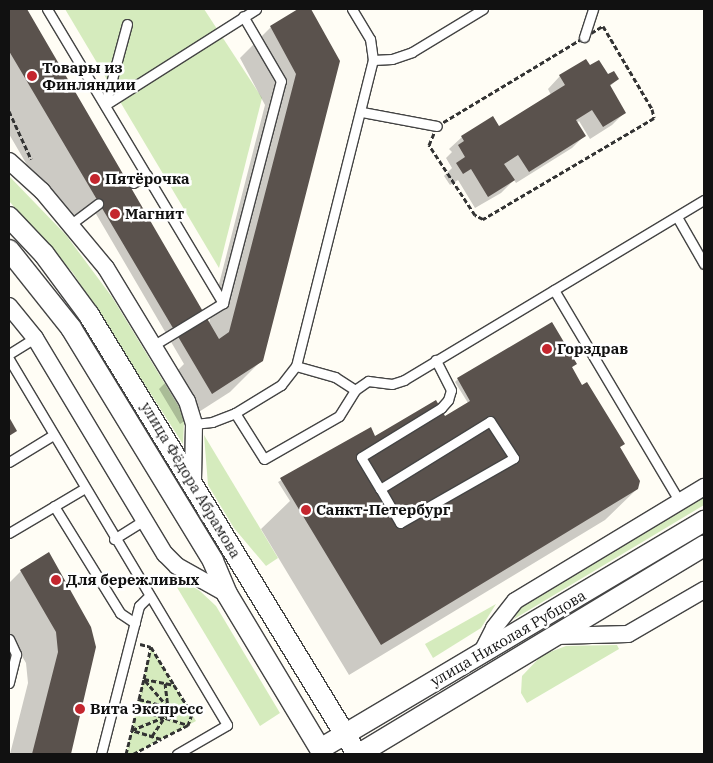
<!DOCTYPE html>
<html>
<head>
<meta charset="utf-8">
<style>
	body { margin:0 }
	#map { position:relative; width:713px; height:763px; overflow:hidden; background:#fffdf5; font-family:"IBM Plex Serif",serif }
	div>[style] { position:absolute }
	.green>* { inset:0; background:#d5ebbd }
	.shadow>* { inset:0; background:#0003 }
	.building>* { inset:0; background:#5a524d }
	.path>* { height:3px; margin-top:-1.5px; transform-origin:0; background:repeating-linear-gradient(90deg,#333 0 5px,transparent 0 7.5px) }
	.roads { filter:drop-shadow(1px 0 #444) drop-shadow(-1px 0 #444) drop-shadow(0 1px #444) drop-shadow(0 -1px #444) }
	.service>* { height:9px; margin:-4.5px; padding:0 4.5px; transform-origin:4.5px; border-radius:4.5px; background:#fff }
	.minor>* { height:16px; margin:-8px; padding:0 8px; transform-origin:8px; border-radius:8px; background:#fff }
	.tertiary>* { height:20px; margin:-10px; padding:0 10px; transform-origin:10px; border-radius:10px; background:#fff }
	.dots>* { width:14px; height:14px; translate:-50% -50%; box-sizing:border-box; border:2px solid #fff; border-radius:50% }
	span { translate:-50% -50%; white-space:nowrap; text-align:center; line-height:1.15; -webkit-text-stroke:5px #fff; paint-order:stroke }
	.poi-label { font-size:15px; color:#111; font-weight:700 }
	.left { translate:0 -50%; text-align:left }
	.street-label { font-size:15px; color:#111 }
	.frame { position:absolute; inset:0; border:10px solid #111; pointer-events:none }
</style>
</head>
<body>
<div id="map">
	<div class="green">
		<div style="clip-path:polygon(65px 9px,204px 9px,262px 98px,219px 268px)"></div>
		<div style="clip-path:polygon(9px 176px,66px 235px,112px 297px,179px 407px,184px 421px,183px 444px,73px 273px,9px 201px)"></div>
		<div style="clip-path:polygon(204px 435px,278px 558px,266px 566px,234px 528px,208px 485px)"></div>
		<div style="clip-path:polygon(704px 495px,704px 505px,514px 619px,521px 607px)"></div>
		<div style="clip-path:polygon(175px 576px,200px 591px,216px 606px,280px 713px,260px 726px,172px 579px)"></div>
		<div style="clip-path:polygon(496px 604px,481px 628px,433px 658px,425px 644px)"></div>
		<div style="clip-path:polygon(617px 645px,619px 649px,527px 703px,521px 693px,522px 676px,542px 655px,566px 646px)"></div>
		<div style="clip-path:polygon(151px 647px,196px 721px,133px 754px,126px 754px)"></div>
	</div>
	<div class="shadow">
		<div style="clip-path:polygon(9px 9px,26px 9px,209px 323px,265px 105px,240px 58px,271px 27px,300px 9px,310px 9px,338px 61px,261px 361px,230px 392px,180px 424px,159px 389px,184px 364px,92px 207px,62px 225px,9px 134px)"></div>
		<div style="clip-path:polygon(590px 67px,618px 79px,609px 87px,625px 112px,612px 125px,590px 139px,579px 121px,577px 123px,584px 136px,572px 148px,516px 183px,514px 180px,501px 193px,475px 208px,458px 180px,450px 185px,444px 176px,452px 168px,446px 158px,452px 152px,449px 149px,462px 137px,499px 128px,551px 95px,548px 89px,560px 76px)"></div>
		<div style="clip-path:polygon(576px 364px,571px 368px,619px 448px,637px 489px,605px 520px,349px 675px,261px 529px,290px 501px,278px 482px,370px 429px,375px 438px,445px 417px,468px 403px,455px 382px,458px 379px)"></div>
		<div style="clip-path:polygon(21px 571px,95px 647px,70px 754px,10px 754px,28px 683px,26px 663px,9px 634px,9px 583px)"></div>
	</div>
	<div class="building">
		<div style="clip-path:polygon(9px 9px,27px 9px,219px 339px,229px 332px,296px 74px,270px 26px,298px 9px,311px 9px,340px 61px,263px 361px,212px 394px,9px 51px)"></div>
		<div style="clip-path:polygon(586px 59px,590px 65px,599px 60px,608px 74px,614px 71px,619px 79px,610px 85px,626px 113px,603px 127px,592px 110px,576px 120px,586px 136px,529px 172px,518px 155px,504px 164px,515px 180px,488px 197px,471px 169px,463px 174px,456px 163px,465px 157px,458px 145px,464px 141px,461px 136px,493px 116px,499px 126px,565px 85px,559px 75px)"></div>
		<div style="clip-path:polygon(552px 322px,577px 364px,572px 367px,582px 385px,587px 382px,625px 444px,620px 447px,640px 481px,638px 489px,381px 645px,280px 478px,371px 427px,375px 436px,436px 400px,445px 416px,470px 401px,457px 378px)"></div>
		<div style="clip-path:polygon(9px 417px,17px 431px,9px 436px)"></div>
		<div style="clip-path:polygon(49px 552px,91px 627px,96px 647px,71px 754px,32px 754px,58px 652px,56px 632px,20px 570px)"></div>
	</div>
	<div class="path">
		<div style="left:603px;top:26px;width:96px;rotate:59.4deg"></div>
		<div style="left:652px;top:109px;width:9px;rotate:77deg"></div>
		<div style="left:654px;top:118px;width:199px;rotate:149.4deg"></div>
		<div style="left:483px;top:219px;width:9px;rotate:-153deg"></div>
		<div style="left:475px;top:215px;width:84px;rotate:-123.3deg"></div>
		<div style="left:429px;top:145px;width:21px;rotate:-67deg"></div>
		<div style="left:437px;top:126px;width:194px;rotate:-31.1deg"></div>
		<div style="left:9px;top:111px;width:53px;rotate:65.4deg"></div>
		<div style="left:140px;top:644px;width:11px;rotate:15deg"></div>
		<div style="left:165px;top:683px;width:24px;rotate:83deg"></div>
		<div style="left:139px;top:699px;width:55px;rotate:15.8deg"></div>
		<div style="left:192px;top:714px;width:12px;rotate:110deg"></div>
		<div style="left:188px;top:725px;width:30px;rotate:153deg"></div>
		<div style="left:161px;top:739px;width:30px;rotate:-163deg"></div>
		<div style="left:132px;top:730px;width:32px;rotate:-77deg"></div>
		<div style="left:139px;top:699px;width:21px;rotate:-76deg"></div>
		<div style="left:144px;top:679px;width:31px;rotate:11deg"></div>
		<div style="left:174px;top:685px;width:34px;rotate:58deg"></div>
		<div style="left:137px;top:709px;width:53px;rotate:17.4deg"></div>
		<div style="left:152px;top:736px;width:22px;rotate:-56deg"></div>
		<div style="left:126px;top:754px;width:25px;rotate:-76deg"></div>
		<div style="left:132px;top:730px;width:35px;rotate:-22deg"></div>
		<div style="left:165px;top:717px;width:10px;rotate:-73deg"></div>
		<div style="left:168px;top:707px;width:37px;rotate:-131deg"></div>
		<div style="left:144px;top:679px;width:33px;rotate:-78deg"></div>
		<div style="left:151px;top:647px;width:44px;rotate:58.8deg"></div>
		<div style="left:133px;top:754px;width:32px;rotate:-28deg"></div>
	</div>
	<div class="roads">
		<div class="service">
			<div style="left:47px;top:9px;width:343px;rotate:59.1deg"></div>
			<div style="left:127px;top:24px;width:84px;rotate:105.2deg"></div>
			<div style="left:105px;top:105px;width:179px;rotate:-32.4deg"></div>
			<div style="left:584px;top:37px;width:29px;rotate:-72deg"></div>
			<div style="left:373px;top:60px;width:19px;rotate:-3deg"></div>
			<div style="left:392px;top:59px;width:21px;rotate:-19deg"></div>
			<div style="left:412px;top:52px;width:83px;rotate:-31.2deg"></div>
			<div style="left:362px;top:112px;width:76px;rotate:10.6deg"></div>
			<div style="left:133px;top:183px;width:16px;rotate:-30deg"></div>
			<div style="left:677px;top:217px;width:54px;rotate:60.1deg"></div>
			<div style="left:71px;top:224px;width:34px;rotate:-37deg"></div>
			<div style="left:554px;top:290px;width:247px;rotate:59.3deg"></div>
			<div style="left:154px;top:345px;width:81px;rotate:-31.3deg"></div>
			<div style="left:223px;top:303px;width:229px;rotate:-75.4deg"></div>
			<div style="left:281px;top:81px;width:75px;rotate:-120.3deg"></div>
			<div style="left:9px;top:354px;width:31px;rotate:-32deg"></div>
			<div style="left:9px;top:359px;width:426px;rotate:59.2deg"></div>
			<div style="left:227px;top:725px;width:58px;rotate:149.9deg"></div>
			<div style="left:296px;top:366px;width:41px;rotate:15.8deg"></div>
			<div style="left:335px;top:377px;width:24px;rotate:33deg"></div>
			<div style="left:235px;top:413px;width:54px;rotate:57.8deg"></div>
			<div style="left:264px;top:459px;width:86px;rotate:-29.8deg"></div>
			<div style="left:339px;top:416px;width:31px;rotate:-58deg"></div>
			<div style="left:355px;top:390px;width:16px;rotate:-35deg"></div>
			<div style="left:368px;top:381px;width:24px;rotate:7deg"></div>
			<div style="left:392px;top:384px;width:13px;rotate:-18deg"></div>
			<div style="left:404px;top:380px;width:350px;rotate:-31deg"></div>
			<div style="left:194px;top:424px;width:18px;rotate:-6deg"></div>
			<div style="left:212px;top:422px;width:25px;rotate:-21deg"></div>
			<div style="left:235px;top:413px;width:54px;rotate:-31.3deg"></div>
			<div style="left:281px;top:385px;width:24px;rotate:-52deg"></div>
			<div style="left:296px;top:366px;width:316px;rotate:-75.9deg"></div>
			<div style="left:373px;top:60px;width:21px;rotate:-98deg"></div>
			<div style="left:370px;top:39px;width:35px;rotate:-121deg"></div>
			<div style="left:9px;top:462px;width:52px;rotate:-31.5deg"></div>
			<div style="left:380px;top:489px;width:129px;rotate:-31.7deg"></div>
			<div style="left:490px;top:421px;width:44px;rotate:57deg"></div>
			<div style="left:514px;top:458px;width:131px;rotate:150.3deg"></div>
			<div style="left:400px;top:523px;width:39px;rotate:-120deg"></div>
			<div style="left:380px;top:489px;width:37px;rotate:-121deg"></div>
			<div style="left:361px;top:457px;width:94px;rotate:-31.5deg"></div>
			<div style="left:441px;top:408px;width:11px;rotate:-49deg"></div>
			<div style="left:448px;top:400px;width:10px;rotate:-73deg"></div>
			<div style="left:451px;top:390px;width:34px;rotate:-117deg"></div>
			<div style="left:54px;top:506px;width:126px;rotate:58.3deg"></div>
			<div style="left:120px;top:613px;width:18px;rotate:34deg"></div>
			<div style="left:9px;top:533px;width:88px;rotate:-30.6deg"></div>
			<div style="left:114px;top:539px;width:36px;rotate:-32deg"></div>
			<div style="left:9px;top:639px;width:17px;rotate:65deg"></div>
			<div style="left:16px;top:654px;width:30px;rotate:104deg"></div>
			<div style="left:101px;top:754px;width:153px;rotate:-75.6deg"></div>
			<div style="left:139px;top:606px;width:14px;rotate:-45deg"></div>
		</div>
		<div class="minor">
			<div style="left:9px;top:161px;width:45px;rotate:42.3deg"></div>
			<div style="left:42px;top:191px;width:100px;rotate:50.3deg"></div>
			<div style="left:106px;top:268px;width:156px;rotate:58.7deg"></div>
			<div style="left:187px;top:401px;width:24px;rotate:73deg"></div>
			<div style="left:194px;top:424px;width:59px;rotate:91deg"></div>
			<div style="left:9px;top:306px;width:41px;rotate:50.9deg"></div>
			<div style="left:35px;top:338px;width:252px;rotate:59deg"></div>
			<div style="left:165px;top:554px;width:17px;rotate:45deg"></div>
			<div style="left:177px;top:566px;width:57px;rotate:29.2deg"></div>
			<div style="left:555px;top:636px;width:73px;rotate:-1.6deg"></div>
			<div style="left:628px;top:634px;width:88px;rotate:-30.1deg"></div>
			<div style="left:482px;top:652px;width:27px;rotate:-63deg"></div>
			<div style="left:494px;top:628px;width:34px;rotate:-52deg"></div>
			<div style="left:515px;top:601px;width:221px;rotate:-31.1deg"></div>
		</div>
		<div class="tertiary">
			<div style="left:9px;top:217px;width:51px;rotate:46.6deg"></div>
			<div style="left:44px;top:254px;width:76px;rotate:53.6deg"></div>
			<div style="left:89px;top:315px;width:514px;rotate:58.6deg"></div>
			<div style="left:9px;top:250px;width:100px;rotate:51.5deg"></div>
			<div style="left:71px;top:328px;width:273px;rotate:58.6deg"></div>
			<div style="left:213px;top:561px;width:36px;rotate:67deg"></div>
			<div style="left:227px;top:594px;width:187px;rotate:59deg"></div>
			<div style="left:320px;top:749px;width:447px;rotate:-30.7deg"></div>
			<div style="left:359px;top:754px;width:403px;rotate:-31.1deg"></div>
		</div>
	</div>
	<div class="dots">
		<div style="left:32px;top:76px;background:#c4262e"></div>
		<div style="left:95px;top:179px;background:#c4262e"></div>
		<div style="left:115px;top:214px;background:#c4262e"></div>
		<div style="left:547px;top:349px;background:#c4262e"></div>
		<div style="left:306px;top:510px;background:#c4262e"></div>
		<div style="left:56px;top:580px;background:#c4262e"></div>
		<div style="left:80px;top:709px;background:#c4262e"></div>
	</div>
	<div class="poi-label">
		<span class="left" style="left:42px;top:76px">Товары из<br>Финляндии</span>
		<span class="left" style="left:105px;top:179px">Пятёрочка</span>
		<span class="left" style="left:125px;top:214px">Магнит</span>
		<span class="left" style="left:557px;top:349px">Горздрав</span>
		<span class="left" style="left:316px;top:510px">Санкт-Петербург</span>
		<span class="left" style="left:66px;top:580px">Для бережливых</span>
		<span class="left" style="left:90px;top:709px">Вита Экспресс</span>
	</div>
	<div class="street-label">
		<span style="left:191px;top:480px;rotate:59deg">улица Фёдора Абрамова</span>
		<span style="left:508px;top:638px;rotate:-30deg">улица Николая Рубцова</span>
	</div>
	<div class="frame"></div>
</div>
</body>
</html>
